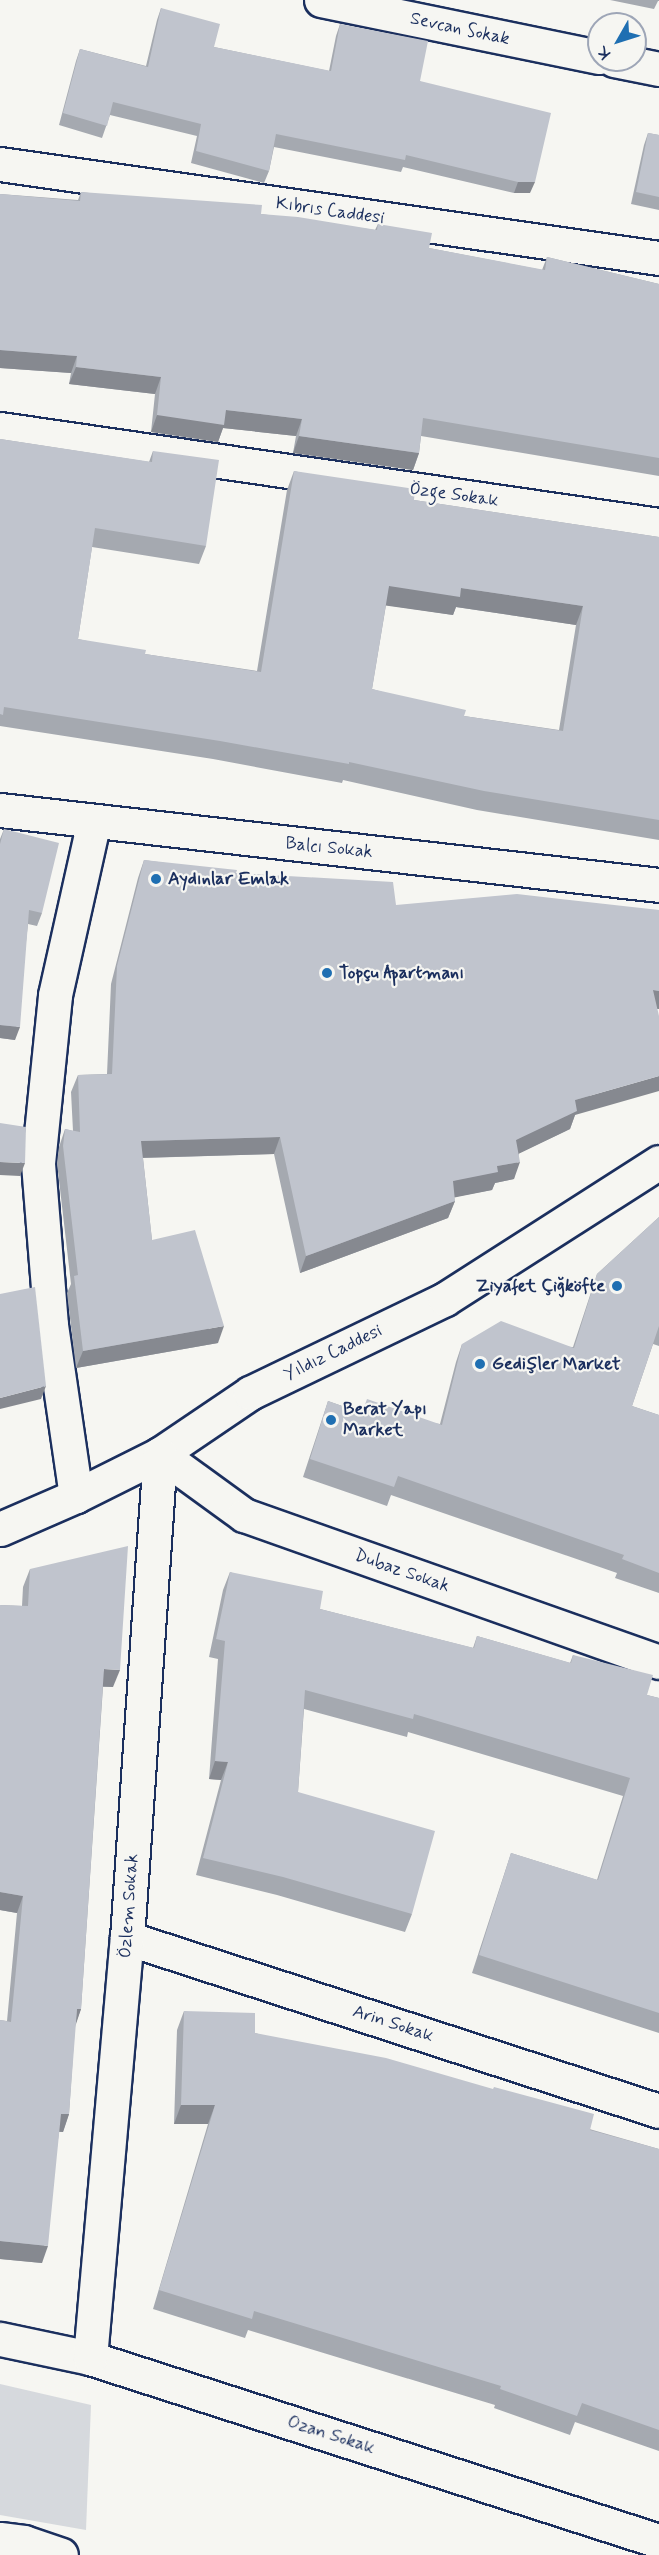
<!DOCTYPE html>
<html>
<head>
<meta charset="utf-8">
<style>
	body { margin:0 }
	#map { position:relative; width:659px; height:2555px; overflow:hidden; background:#f6f6f2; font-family:Mynerve,sans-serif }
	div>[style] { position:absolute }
	.green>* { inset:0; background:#d6d9dd }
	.roads { filter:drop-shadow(2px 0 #1b2f5e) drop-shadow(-2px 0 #1b2f5e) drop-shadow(0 2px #1b2f5e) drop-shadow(0 -2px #1b2f5e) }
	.minor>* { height:33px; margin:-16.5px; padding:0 16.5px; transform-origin:16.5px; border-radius:16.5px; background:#f6f6f2 }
	.wall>* { inset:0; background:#a5a9b0 }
	.shaded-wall>* { inset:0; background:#868990 }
	.building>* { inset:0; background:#c0c4cd }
	.dots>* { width:16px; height:16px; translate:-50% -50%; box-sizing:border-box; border:3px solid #f6f6f2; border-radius:50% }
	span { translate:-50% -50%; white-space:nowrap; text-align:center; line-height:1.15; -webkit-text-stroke:4.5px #f6f6f2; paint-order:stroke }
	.street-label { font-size:18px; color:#1b2f5e }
	.poi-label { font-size:18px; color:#1b2f5e; font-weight:700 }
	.left { translate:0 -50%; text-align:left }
	.right { translate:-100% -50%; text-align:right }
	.north { position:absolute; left:587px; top:12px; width:60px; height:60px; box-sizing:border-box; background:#f6f6f2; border:2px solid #9ea6b7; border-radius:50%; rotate:231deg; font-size:16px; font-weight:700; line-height:24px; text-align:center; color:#1b2f5e }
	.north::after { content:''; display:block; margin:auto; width:21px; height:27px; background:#1f6fb2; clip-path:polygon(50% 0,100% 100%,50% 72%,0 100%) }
</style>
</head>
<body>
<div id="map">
	<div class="green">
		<div style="clip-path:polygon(0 2384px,91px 2405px,86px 2530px,0 2515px)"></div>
	</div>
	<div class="roads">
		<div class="minor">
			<div style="left:321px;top:0;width:284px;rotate:11.6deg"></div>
			<div style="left:614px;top:60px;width:46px;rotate:11.3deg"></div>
			<div style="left:0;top:164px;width:666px;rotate:8.12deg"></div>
			<div style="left:0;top:429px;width:666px;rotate:8.29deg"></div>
			<div style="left:0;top:810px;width:663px;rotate:6.49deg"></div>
			<div style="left:160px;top:1454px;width:104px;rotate:36deg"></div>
			<div style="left:244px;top:1515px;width:440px;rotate:19.5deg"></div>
			<div style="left:76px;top:1496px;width:173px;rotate:-98.3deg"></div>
			<div style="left:51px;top:1325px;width:163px;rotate:-94.6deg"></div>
			<div style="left:38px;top:1163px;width:169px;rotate:-84.2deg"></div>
			<div style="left:55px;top:995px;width:178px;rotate:-77.4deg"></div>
			<div style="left:0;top:1529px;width:83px;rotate:-23.5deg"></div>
			<div style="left:76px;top:1496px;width:94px;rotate:-26.6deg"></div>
			<div style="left:160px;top:1454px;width:109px;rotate:-34.1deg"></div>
			<div style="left:250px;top:1393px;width:216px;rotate:-25.7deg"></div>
			<div style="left:445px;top:1299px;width:254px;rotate:-32.6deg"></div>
			<div style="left:127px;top:1938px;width:559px;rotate:18.01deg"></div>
			<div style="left:0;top:2339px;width:92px;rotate:11.9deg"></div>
			<div style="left:90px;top:2358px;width:598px;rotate:17.83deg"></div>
			<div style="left:90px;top:2358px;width:422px;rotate:-85deg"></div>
			<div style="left:127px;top:1938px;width:485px;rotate:-86.1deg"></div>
			<div style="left:0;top:2539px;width:24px;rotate:7deg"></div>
			<div style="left:24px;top:2542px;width:39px;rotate:19deg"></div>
		</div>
	</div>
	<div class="wall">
		<div style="clip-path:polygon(610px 0,659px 0,659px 1px,658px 1px,654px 9px)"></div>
		<div style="clip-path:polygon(161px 8px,214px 47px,329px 71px,336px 36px,340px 24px,420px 81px,530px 193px,514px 193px,403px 167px,401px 172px,274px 147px,269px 171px,264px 183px,191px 163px,197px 136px,110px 115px,102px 138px,59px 125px,76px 61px,80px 49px,146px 66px,157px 20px)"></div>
		<div style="clip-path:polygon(648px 133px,659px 135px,659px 210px,631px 204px,644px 145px)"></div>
		<div style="clip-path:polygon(81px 192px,261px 214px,375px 230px,378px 224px,429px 248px,542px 270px,547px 257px,659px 284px,659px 476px,421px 436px,419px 453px,413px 470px,293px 453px,296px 436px,223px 428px,218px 442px,151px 432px,155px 394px,69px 384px,71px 373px,0 368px,0 194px,78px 200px)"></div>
		<div style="clip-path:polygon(evenodd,0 439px,149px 462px,153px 451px,206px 546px,199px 564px,92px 547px,78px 639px,145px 654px,257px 671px,287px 490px,294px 471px,414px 500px,659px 537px,659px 840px,477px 810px,343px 780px,342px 783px,213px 759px,0 726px,0 439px,386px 605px,453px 615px,456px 607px,576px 625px,559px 730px,464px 716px,372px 689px,386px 605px)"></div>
		<div style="clip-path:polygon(4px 829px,42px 913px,37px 926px,28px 924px,15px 1040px,0 1038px,0 839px)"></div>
		<div style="clip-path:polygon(144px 860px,236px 873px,396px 905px,659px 910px,659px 1009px,657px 1009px,575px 1115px,570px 1129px,519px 1153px,514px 1179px,495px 1183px,492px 1190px,454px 1197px,455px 1201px,448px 1218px,300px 1273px,274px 1154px,143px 1158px,152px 1240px,218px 1343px,76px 1368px,67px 1293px,71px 1284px,57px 1163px,59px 1147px,65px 1129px,73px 1131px,71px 1092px,78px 1075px,107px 1074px,111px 984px,138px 878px)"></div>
		<div style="clip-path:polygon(659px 1217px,659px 1346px,653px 1344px,632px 1406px,659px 1415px,659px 1593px,615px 1578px,617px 1573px,391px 1495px,387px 1506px,303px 1477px,328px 1401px,362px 1413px,440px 1424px,456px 1362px,462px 1344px,573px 1347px,597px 1274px)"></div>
		<div style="clip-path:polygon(30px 1569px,113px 1687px,103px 1687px,81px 2009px,75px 2025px,69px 2114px,63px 2132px,59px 2132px,42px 2263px,0 2259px,0 2020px,7px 2021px,17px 1913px,0 1910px,0 1605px,22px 1606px,23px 1587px)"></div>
		<div style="clip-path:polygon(230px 1572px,320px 1609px,473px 1648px,477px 1636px,570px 1663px,573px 1655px,647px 1695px,659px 1698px,659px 2033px,472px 1973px,511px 1853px,597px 1880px,623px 1796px,408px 1732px,407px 1737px,304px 1709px,298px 1792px,412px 1914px,405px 1932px,277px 1895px,196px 1875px,221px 1780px,209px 1779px,218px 1659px,209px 1657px,223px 1590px)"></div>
		<div style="clip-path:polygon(184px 2011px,255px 2033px,659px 2149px,659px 2451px,575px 2422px,570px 2435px,494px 2408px,495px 2405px,248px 2330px,245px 2338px,153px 2309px,208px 2124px,174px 2124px,177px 2030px)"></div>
	</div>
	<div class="shaded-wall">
		<div style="clip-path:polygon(518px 182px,535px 182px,530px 193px,514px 193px)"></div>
		<div style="clip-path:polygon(0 350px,77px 356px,71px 373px,0 368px)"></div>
		<div style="clip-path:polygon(76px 367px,161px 377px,155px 394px,69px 384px)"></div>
		<div style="clip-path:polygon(226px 410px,302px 419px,296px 436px,223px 428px,218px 442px,151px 432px,157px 415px)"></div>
		<div style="clip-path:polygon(299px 436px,419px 453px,413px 470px,293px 453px)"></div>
		<div style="clip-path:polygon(389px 586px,461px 588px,583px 606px,576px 625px,456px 607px,453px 615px,382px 605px)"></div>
		<div style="clip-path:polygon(653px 990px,659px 991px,659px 1009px,647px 1008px)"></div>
		<div style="clip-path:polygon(0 1025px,20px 1027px,15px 1040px,0 1038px)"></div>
		<div style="clip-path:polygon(659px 1076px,659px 1091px,575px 1115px,570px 1129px,510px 1158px,516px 1140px,575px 1100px)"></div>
		<div style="clip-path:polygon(280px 1137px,274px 1154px,135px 1158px,141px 1141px)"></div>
		<div style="clip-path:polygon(0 1162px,25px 1163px,20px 1176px,0 1175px)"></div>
		<div style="clip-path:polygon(520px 1162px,514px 1179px,495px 1183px,492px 1190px,447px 1199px,453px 1181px,497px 1166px)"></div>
		<div style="clip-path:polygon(455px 1201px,448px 1218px,300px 1273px,306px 1256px)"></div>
		<div style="clip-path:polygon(224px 1326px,218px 1343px,76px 1368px,83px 1351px)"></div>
		<div style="clip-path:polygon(46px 1386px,41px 1399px,0 1409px,0 1398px)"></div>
		<div style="clip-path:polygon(104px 1669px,120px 1670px,113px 1687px,98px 1686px)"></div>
		<div style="clip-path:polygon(215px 1761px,228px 1762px,221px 1780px,209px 1779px)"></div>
		<div style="clip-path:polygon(0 1892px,23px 1896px,17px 1913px,0 1910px)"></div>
		<div style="clip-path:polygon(77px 2009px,81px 2009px,75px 2027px)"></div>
		<div style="clip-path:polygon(181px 2105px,215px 2105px,208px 2124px,174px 2124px)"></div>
		<div style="clip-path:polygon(61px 2114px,69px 2114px,63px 2132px,54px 2131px)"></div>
		<div style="clip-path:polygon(0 2241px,48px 2246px,42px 2263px,0 2259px)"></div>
	</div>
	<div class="building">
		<div style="clip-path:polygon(161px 8px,220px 24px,214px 47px,331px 71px,340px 24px,428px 41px,420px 81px,551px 113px,535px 182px,518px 182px,406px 155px,405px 160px,276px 134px,269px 171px,196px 151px,201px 124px,113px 102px,107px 126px,63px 113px,80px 49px,148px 67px)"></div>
		<div style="clip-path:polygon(648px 133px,659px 135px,659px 197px,636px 192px)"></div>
		<div style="clip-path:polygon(81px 192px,262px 205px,261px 214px,298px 217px,377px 230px,378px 224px,432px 233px,429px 248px,545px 270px,547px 257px,659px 284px,659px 458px,423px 418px,419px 453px,299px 436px,302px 419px,226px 410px,224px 425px,157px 415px,161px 377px,76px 367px,77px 356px,0 350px,0 194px,80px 201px)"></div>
		<div style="clip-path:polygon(evenodd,0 439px,152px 462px,153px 451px,219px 460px,206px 546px,95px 528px,78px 639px,146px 650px,145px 654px,261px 672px,294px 471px,415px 489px,414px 500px,659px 537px,659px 820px,484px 791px,349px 762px,349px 764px,220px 741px,4px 707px,3px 715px,0 714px,0 439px,389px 586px,460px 597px,461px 588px,583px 606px,563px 731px,464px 716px,466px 710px,372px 689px,389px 586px)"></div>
		<div style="clip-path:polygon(4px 829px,59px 843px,42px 913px,29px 910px,20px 1027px,0 1025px,0 844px)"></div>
		<div style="clip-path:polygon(144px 860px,237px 870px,236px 873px,393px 882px,396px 905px,517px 894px,659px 910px,659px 991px,653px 990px,659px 1016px,659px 1076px,575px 1100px,577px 1111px,516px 1140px,520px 1162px,497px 1166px,498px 1172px,453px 1181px,455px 1201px,306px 1256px,280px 1137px,141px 1141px,152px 1240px,195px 1230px,224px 1326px,83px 1351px,74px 1276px,78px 1275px,63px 1146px,65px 1129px,80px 1132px,78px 1075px,112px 1074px,117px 966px)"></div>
		<div style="clip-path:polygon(0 1123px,26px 1127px,25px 1163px,0 1162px)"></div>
		<div style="clip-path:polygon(659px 1217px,659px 1326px,632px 1406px,659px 1415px,659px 1573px,622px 1559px,624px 1555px,398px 1476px,394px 1487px,310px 1459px,328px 1401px,362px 1413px,367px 1399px,442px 1425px,462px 1344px,501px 1321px,574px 1348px,597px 1274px)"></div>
		<div style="clip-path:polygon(35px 1287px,46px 1386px,0 1398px,0 1294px)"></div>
		<div style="clip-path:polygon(128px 1546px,120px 1670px,104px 1669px,81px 2009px,77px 2009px,69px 2114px,61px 2114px,48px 2246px,0 2241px,0 2020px,11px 2022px,23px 1896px,0 1892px,0 1605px,28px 1606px,30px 1569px)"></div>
		<div style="clip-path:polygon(230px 1572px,323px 1591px,320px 1609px,474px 1648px,477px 1636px,571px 1663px,573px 1655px,653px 1675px,647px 1695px,659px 1698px,659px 2013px,479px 1955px,511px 1853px,598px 1880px,630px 1778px,414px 1714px,413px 1719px,305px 1690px,298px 1792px,435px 1831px,412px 1914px,283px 1877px,203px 1858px,228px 1762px,215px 1761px,225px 1641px,216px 1639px)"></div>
		<div style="clip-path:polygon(184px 2011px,255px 2013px,255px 2033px,386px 2058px,493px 2089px,494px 2087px,594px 2114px,590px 2130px,659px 2149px,659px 2430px,582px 2403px,577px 2416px,500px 2389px,501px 2386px,254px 2311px,252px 2319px,159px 2290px,215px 2105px,181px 2105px)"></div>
	</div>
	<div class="dots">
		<div style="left:156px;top:879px;background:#1f6fb2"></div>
		<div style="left:327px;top:973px;background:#1f6fb2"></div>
		<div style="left:617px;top:1286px;background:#1f6fb2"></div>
		<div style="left:480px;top:1364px;background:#1f6fb2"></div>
		<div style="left:331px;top:1420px;background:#1f6fb2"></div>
	</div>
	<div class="street-label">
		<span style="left:460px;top:29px;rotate:12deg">Sevcan Sokak</span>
		<span style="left:330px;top:211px;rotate:8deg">Kıbrıs Caddesi</span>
		<span style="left:454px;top:495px;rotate:8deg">Özge Sokak</span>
		<span style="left:329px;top:848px;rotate:6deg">Balcı Sokak</span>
		<span style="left:333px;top:1353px;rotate:-26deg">Yıldız Caddesi</span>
		<span style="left:402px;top:1571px;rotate:19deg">Dubaz Sokak</span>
		<span style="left:129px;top:1906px;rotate:-86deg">Özlem Sokak</span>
		<span style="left:393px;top:2024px;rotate:18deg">Arin Sokak</span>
		<span style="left:331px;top:2435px;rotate:18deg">Ozan Sokak</span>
	</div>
	<div class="poi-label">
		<span class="left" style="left:168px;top:879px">Aydınlar Emlak</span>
		<span class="left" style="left:339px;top:973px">Topçu Apartmanı</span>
		<span class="right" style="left:605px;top:1286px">Ziyafet Çiğköfte</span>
		<span class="left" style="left:492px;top:1364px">Gedişler Market</span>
		<span class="left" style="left:343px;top:1420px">Berat Yapı<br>Market</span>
	</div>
	<div class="north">K</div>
</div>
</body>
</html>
